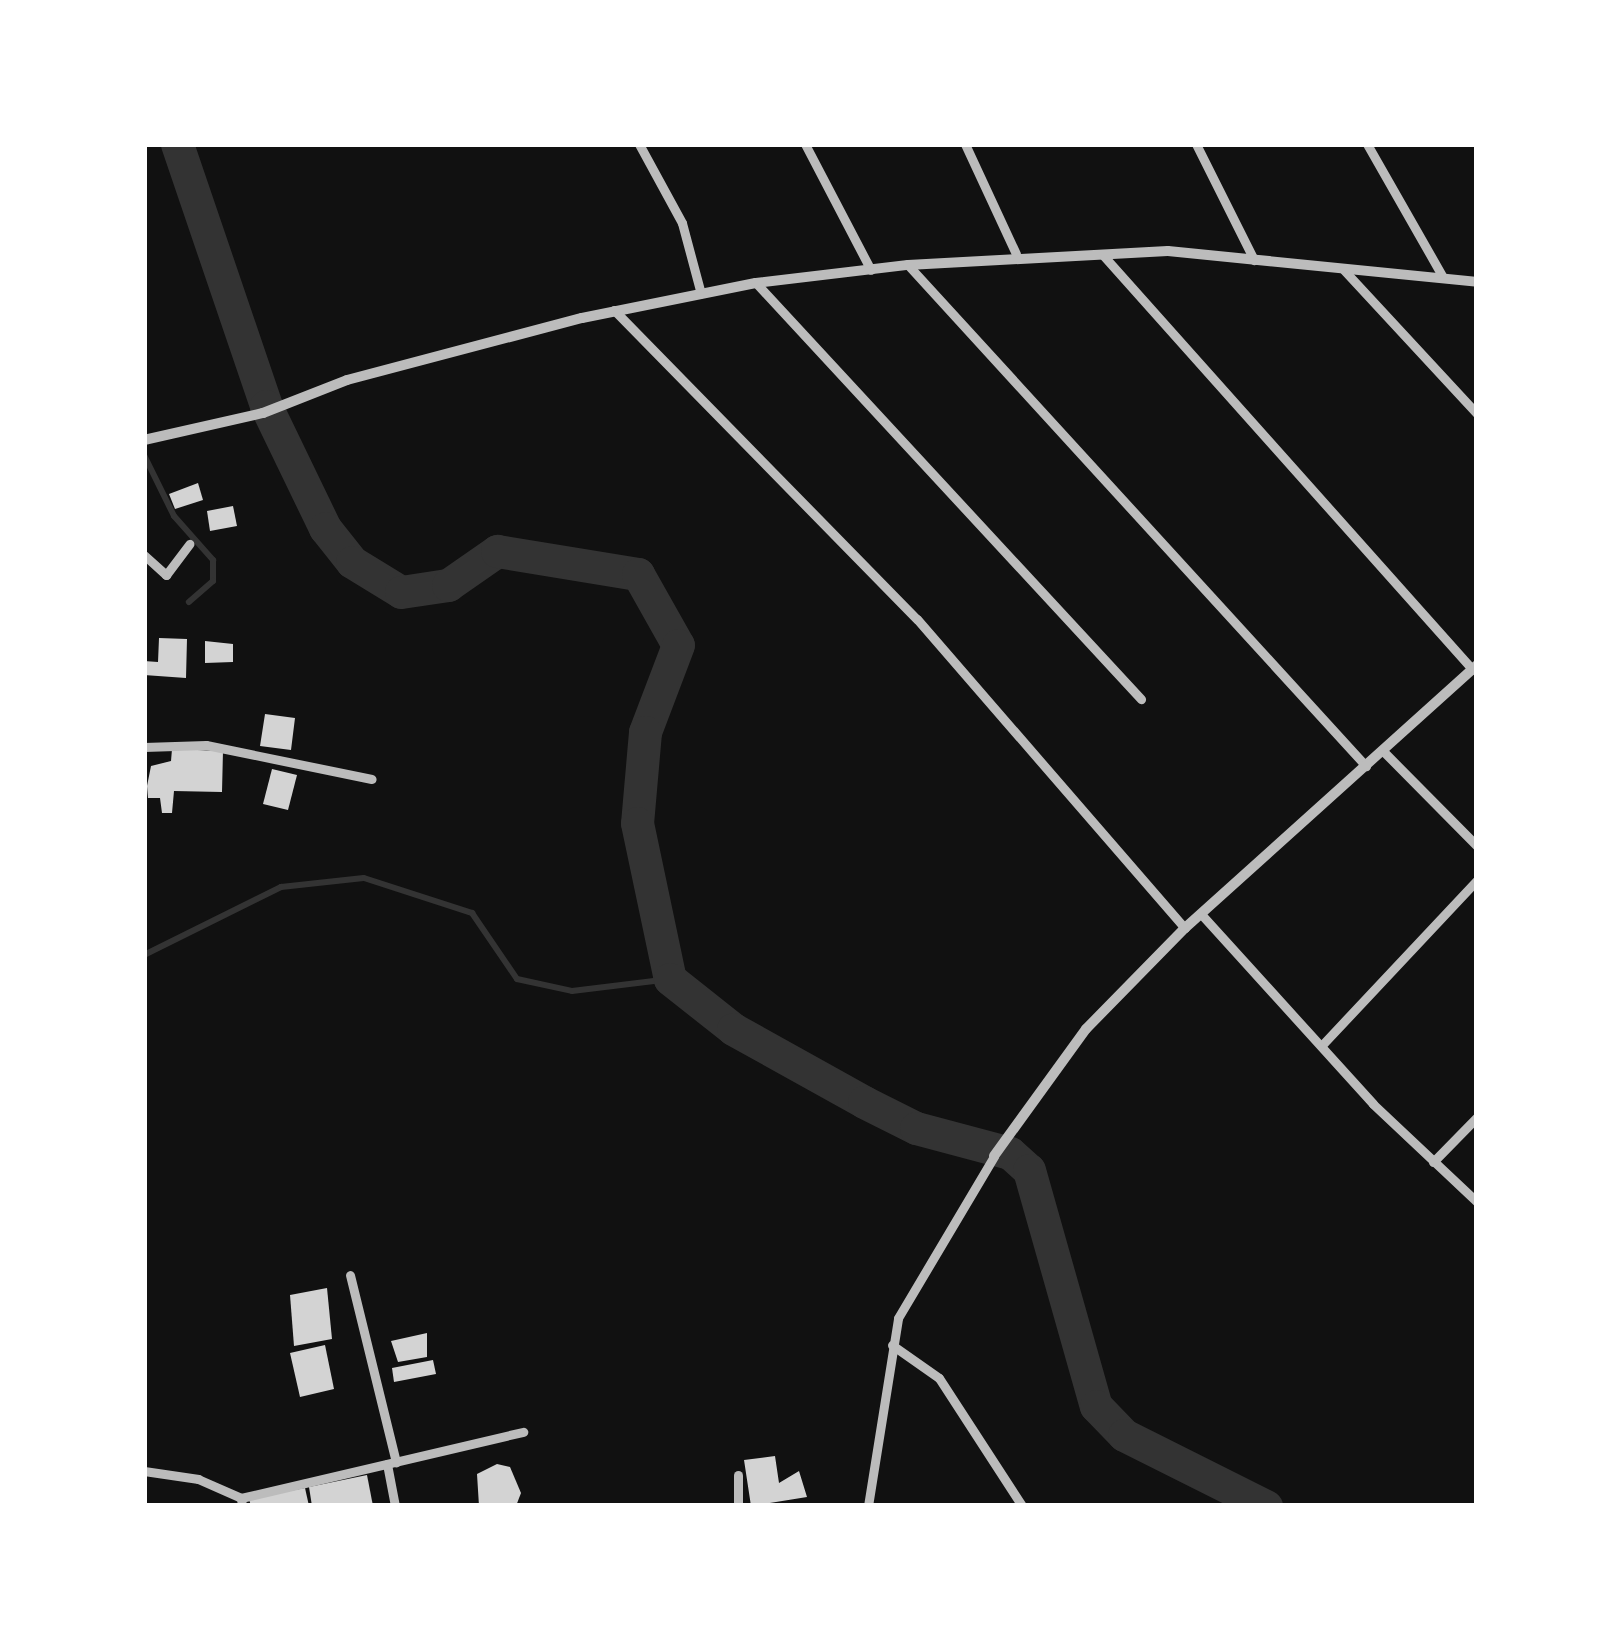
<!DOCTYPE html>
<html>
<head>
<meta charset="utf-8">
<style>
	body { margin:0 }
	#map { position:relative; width:1621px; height:1650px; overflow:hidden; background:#111; font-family:"Titillium Web",sans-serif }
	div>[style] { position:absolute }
	.stream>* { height:6px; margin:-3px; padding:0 3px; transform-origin:3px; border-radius:3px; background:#333 }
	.river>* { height:33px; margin:-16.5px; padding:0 16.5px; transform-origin:16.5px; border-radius:16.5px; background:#333 }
	.building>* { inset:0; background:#d3d3d3 }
	.minor>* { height:9px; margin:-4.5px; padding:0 4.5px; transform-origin:4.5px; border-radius:4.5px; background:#bcbcbc }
	.tertiary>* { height:10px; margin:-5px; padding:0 5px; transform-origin:5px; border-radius:5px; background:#bcbcbc }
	span { translate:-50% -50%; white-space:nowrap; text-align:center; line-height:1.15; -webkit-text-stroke:9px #fff; paint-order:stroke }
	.frame { position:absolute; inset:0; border:147px solid #fff; pointer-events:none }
</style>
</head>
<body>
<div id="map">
	<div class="stream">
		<div style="left:144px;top:455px;width:68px;rotate:63.8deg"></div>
		<div style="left:174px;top:516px;width:59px;rotate:48.4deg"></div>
		<div style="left:213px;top:560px;width:21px;rotate:90deg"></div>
		<div style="left:213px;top:581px;width:32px;rotate:139deg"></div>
		<div style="left:144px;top:955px;width:153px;rotate:-26.4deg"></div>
		<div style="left:281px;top:887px;width:83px;rotate:-6.2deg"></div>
		<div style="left:364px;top:878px;width:114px;rotate:18deg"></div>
		<div style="left:472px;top:913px;width:80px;rotate:55.7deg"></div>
		<div style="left:517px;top:979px;width:56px;rotate:12.3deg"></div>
		<div style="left:572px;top:991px;width:99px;rotate:-7deg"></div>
	</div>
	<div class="river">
		<div style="left:177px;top:144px;width:277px;rotate:71.2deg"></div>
		<div style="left:266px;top:406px;width:136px;rotate:64.2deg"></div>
		<div style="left:325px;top:528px;width:43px;rotate:51.5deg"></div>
		<div style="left:352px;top:562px;width:57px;rotate:31.5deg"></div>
		<div style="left:401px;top:592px;width:48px;rotate:-8.5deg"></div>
		<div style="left:448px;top:585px;width:60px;rotate:-34.8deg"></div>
		<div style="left:497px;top:551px;width:143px;rotate:9.3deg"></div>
		<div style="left:638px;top:574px;width:81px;rotate:60.6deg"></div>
		<div style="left:678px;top:645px;width:93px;rotate:110.8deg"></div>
		<div style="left:645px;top:732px;width:91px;rotate:95deg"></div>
		<div style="left:637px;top:823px;width:159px;rotate:78.1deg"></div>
		<div style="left:670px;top:979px;width:80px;rotate:38.4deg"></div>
		<div style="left:733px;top:1029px;width:150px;rotate:29.1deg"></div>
		<div style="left:864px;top:1102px;width:58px;rotate:26.6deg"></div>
		<div style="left:916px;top:1128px;width:97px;rotate:14.9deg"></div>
		<div style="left:1010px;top:1153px;width:25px;rotate:42deg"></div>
		<div style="left:1029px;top:1170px;width:245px;rotate:74.2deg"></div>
		<div style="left:1096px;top:1406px;width:40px;rotate:46deg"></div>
		<div style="left:1124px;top:1435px;width:159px;rotate:26.6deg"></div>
	</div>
	<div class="building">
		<div style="clip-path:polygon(198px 483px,203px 500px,175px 509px,169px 494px)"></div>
		<div style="clip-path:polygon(233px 506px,237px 526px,210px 531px,207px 511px)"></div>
		<div style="clip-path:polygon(159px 638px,187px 639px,186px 678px,144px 675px,144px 661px,158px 662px)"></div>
		<div style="clip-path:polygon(205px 641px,233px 644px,233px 662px,205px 663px)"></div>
		<div style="clip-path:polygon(265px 714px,295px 718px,291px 750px,260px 746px)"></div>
		<div style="clip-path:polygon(172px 749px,223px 751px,222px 792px,174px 791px,172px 813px,162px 813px,160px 798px,148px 798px,147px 786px,151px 766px,171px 761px)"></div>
		<div style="clip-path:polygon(272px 769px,297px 775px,288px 810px,263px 804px)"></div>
		<div style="clip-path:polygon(327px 1288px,332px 1339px,294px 1346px,290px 1295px)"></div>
		<div style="clip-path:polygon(427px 1333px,427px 1357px,398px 1362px,391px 1341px)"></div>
		<div style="clip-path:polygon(325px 1345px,334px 1389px,300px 1397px,290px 1353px)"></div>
		<div style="clip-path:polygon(433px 1360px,436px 1374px,394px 1382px,392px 1368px)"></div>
		<div style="clip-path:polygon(775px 1456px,779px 1483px,799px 1471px,807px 1497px,751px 1506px,744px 1460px)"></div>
		<div style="clip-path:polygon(497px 1464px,510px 1467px,521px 1493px,516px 1506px,479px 1506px,477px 1474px)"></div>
		<div style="clip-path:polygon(367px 1475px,373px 1506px,312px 1506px,309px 1487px)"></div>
		<div style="clip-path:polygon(305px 1488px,309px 1506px,251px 1506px,249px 1499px)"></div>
	</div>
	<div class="minor">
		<div style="left:639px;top:144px;width:90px;rotate:61.4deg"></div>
		<div style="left:682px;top:223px;width:73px;rotate:75deg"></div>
		<div style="left:805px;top:144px;width:142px;rotate:62.4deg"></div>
		<div style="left:965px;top:144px;width:121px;rotate:65.1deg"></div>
		<div style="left:1196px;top:144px;width:130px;rotate:63.4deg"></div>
		<div style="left:1367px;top:144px;width:153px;rotate:60.3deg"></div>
		<div style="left:1102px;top:254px;width:557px;rotate:48.27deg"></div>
		<div style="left:908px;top:265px;width:679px;rotate:47.57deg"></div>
		<div style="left:1342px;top:268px;width:199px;rotate:47.2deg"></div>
		<div style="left:756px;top:283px;width:567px;rotate:47.22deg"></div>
		<div style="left:614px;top:310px;width:433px;rotate:45.6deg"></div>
		<div style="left:917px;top:619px;width:409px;rotate:49.1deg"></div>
		<div style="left:144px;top:555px;width:30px;rotate:42deg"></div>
		<div style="left:166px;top:575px;width:39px;rotate:-53deg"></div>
		<div style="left:144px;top:747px;width:62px;rotate:-1.8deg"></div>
		<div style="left:206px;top:745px;width:169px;rotate:11.6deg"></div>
		<div style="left:1383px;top:751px;width:134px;rotate:45.3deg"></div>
		<div style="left:1201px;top:914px;width:256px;rotate:47.8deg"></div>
		<div style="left:1373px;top:1104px;width:143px;rotate:43.3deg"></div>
		<div style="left:1323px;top:1044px;width:225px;rotate:-46.8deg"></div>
		<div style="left:1433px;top:1162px;width:63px;rotate:-45.6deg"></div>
		<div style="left:350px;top:1275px;width:193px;rotate:76.2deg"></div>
		<div style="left:892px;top:1345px;width:57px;rotate:35.1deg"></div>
		<div style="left:939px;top:1378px;width:153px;rotate:57deg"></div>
		<div style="left:387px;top:1464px;width:43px;rotate:79.2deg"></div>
		<div style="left:144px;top:1471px;width:55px;rotate:8.4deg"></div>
		<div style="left:198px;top:1479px;width:47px;rotate:23.8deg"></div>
		<div style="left:241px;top:1498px;width:8px;rotate:83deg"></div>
		<div style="left:738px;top:1475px;width:31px;rotate:90deg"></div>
		<div style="left:241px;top:1498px;width:290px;rotate:-13.2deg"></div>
		<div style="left:868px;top:1506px;width:190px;rotate:-80.9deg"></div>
		<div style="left:898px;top:1318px;width:188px;rotate:-59.3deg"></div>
	</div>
	<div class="tertiary">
		<div style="left:144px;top:440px;width:122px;rotate:-12.8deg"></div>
		<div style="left:263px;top:413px;width:90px;rotate:-21.4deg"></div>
		<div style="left:347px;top:380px;width:243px;rotate:-14.8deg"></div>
		<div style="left:582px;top:318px;width:177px;rotate:-11.4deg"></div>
		<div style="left:756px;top:283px;width:153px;rotate:-6.8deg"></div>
		<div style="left:908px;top:265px;width:260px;rotate:-3.1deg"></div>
		<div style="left:1168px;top:251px;width:311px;rotate:5.7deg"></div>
		<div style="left:994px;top:1156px;width:157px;rotate:-54.1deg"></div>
		<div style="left:1086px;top:1029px;width:141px;rotate:-45.6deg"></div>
		<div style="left:1185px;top:928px;width:393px;rotate:-42deg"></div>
	</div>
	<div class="frame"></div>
</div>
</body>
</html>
